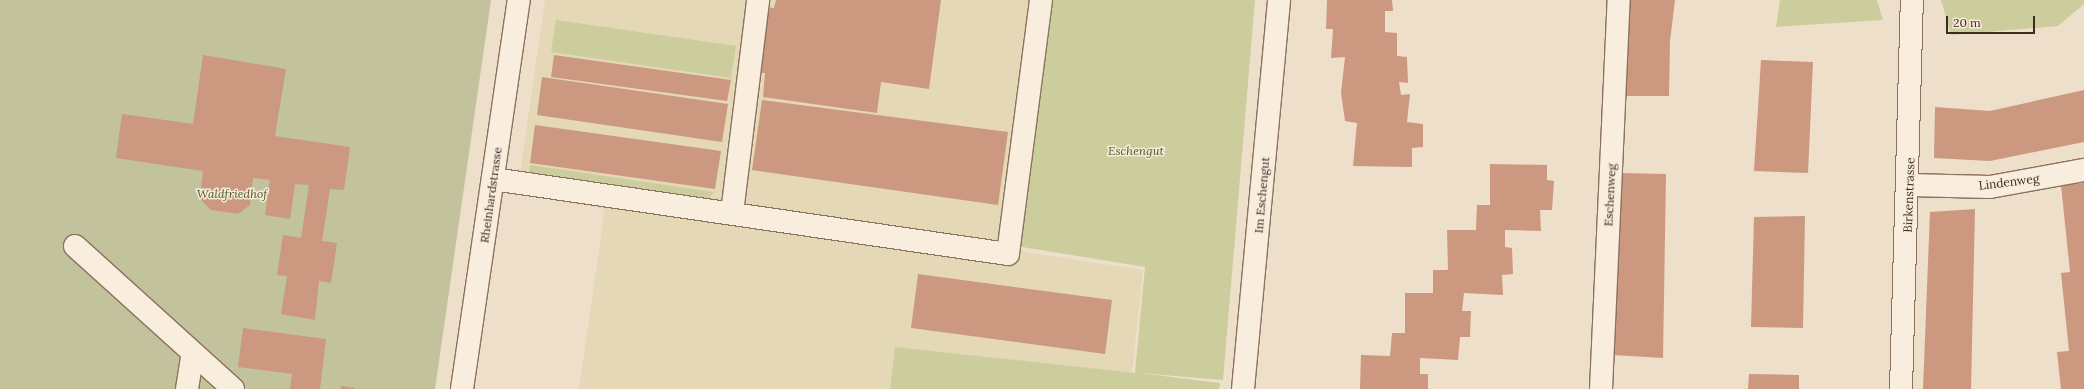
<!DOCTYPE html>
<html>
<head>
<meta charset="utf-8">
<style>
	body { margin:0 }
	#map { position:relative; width:2084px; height:389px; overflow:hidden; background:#eedfca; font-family:Lora,serif }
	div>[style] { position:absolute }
	.farmland>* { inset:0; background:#e4d8b7 }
	.green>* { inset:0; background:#cccd9d }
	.cemetery>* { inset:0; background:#c2c29c }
	.building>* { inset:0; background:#cc9880 }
	.roads { filter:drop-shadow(1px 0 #8b715e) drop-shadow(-1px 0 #8b715e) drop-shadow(0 1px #8b715e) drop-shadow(0 -1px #8b715e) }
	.minor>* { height:22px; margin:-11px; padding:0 11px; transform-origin:11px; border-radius:11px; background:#f9eedd }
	span { translate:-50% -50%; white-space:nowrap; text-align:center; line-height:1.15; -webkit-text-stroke:3px #f6ead9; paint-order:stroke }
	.park-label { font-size:12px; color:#515828; font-style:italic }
	.street-label { font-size:12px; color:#3c2b21 }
	.scale { position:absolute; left:1946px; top:16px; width:89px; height:18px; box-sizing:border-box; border:2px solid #3c2b21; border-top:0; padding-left:5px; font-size:12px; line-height:14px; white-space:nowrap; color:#3c2b21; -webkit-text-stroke:3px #f6ead9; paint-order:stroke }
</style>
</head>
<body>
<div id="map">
	<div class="farmland">
		<div style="clip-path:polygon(545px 0,1048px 0,1012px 250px,1143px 270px,1132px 373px,895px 347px,890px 389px,579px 389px,605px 209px,537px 197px,541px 178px,520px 174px)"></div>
	</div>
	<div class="green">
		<div style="clip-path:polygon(1051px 0,1255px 0,1223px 380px,1139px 373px,1220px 383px,1219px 389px,890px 389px,895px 347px,1135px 373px,1145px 267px,1016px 246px)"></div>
		<div style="clip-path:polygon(1780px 0,1877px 0,1883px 20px,1776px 27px)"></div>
		<div style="clip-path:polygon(1941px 0,2084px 0,2084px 4px,2058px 26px,1951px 35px)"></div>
		<div style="clip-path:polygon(556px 20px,736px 46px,731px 78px,551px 52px)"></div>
		<div style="clip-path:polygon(530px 165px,714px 192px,709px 198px,699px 201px,529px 175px)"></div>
	</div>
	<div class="cemetery">
		<div style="clip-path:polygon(0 0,491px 0,435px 389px,0 389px)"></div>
	</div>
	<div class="building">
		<div style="clip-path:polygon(776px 0,941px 0,929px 89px,881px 82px,877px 113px,763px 97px,765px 73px,754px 72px,763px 7px,774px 8px)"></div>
		<div style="clip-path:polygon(1327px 0,1392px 0,1393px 11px,1385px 11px,1385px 32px,1397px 33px,1397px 56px,1407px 57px,1408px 83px,1399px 82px,1401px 95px,1410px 94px,1407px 122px,1423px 124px,1423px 147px,1412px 148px,1412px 167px,1353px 166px,1357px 123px,1345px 121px,1341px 93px,1345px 57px,1331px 58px,1333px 29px,1326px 29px)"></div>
		<div style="clip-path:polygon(1624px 0,1675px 0,1670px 41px,1669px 96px,1619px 96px)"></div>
		<div style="clip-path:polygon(203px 55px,286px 69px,275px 136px,350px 147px,344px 190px,330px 189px,322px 241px,337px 243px,331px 283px,319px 281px,315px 320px,281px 314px,287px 276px,277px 275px,283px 235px,301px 238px,309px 185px,295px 184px,290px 219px,265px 215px,270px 180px,253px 178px,250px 205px,238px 214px,211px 210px,200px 199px,203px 171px,116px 158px,122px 114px,193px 124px)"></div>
		<div style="clip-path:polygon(554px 55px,731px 80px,727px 101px,551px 77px)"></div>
		<div style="clip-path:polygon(1761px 60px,1813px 62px,1808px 173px,1754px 171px)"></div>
		<div style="clip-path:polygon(542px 77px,728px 104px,722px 142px,537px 115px)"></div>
		<div style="clip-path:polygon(2084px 90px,2084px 142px,1990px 161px,1934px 158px,1935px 107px,1990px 111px)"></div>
		<div style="clip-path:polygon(762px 100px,1008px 132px,998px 205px,752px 170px)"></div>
		<div style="clip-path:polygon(535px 125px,721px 151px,715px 189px,530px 163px)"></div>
		<div style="clip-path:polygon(1490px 164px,1547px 165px,1547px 180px,1554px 181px,1552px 210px,1540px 210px,1541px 231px,1505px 230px,1505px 247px,1512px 248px,1513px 274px,1502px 275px,1503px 295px,1464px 293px,1462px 311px,1471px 311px,1470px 337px,1460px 337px,1458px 360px,1420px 358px,1420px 374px,1428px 374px,1428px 389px,1360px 389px,1361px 355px,1390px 356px,1392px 333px,1405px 333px,1405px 293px,1433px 293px,1433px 270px,1448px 270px,1447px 230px,1476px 230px,1477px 205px,1490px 205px)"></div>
		<div style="clip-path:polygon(1619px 173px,1666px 174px,1663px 358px,1613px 355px)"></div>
		<div style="clip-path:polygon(2084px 183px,2084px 389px,2061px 389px,2057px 352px,2069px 351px,2061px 273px,2070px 272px,2061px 185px)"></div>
		<div style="clip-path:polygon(1975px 209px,1971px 389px,1923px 389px,1930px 212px)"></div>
		<div style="clip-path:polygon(1805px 216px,1803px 328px,1751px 327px,1754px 217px)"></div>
		<div style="clip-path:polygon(918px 274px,1112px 300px,1105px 354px,911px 328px)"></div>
		<div style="clip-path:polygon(243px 328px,326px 339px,320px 389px,290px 389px,292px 374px,238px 367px)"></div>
		<div style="clip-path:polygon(1749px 374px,1799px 375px,1799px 389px,1748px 389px)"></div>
		<div style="clip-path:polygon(341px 386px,355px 388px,355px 389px,341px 389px)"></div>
	</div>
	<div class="roads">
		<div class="minor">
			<div style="left:493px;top:179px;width:520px;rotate:8.29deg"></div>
			<div style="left:1008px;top:254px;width:256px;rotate:-82.6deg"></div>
			<div style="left:1909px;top:185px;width:81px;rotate:1.4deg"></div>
			<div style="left:1990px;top:187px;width:96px;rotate:-10.3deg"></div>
			<div style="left:732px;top:213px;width:215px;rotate:-83deg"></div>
			<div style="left:75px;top:246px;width:213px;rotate:42.1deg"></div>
			<div style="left:187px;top:389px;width:36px;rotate:-81deg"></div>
			<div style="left:462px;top:389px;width:393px;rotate:-81.7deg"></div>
			<div style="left:1243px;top:389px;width:391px;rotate:-84.7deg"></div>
			<div style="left:1601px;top:389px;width:389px;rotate:-87.4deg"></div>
			<div style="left:1901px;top:389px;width:389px;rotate:-88.4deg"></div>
		</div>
	</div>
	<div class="park-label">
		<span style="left:1136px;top:151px">Eschengut</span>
		<span style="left:232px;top:194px">Waldfriedhof</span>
	</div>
	<div class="street-label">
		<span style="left:2009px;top:182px;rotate:-7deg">Lindenweg</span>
		<span style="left:491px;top:195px;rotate:-82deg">Rheinhardstrasse</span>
		<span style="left:1262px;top:195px;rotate:-85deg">Im Eschengut</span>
		<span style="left:1610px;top:195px;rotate:-87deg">Eschenweg</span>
		<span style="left:1909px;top:195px;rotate:-88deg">Birkenstrasse</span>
	</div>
	<div class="scale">20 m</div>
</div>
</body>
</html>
